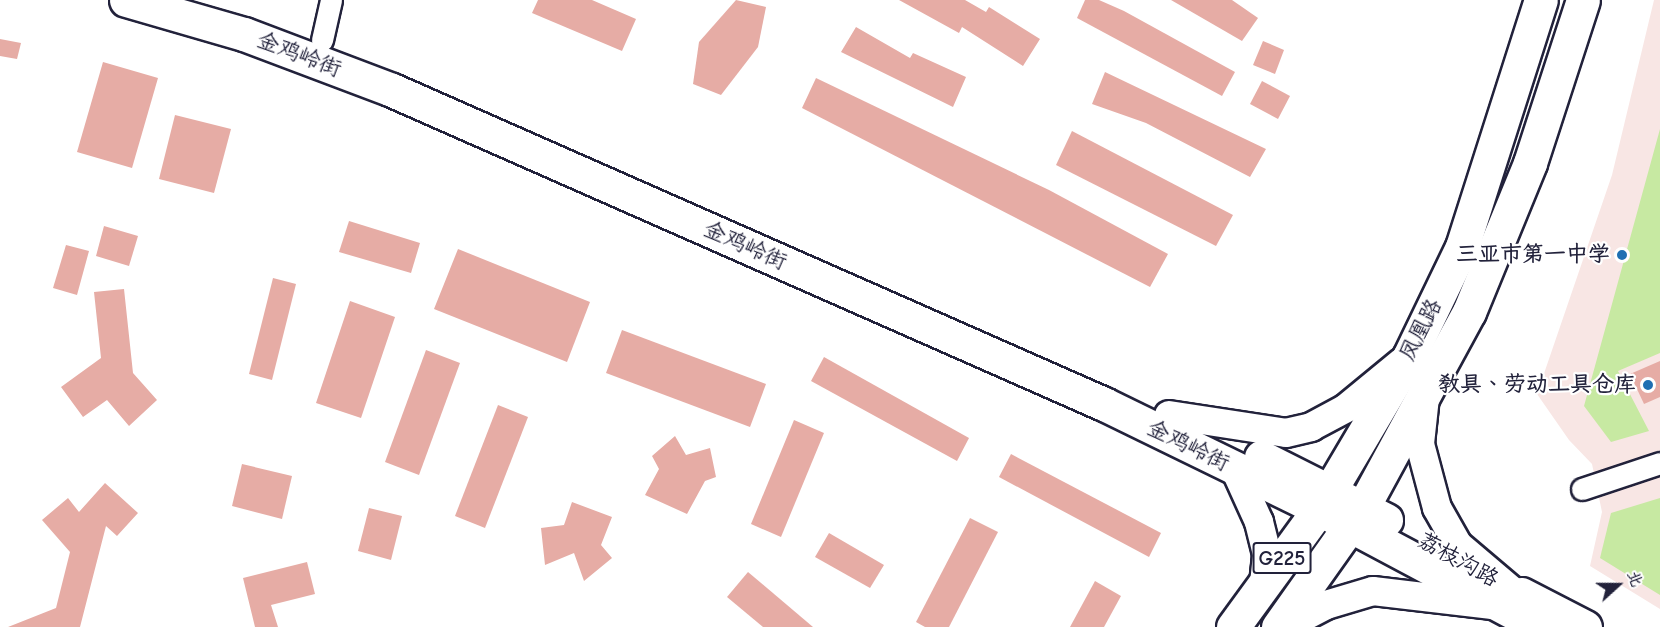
<!DOCTYPE html>
<html>
<head>
<meta charset="utf-8">
<style>
	body { margin:0 }
	#map { position:relative; width:1660px; height:627px; overflow:hidden; background:#fff; font-family:"Comic Neue","LXGW WenKai TC",sans-serif }
	div>[style] { position:absolute }
	.built>* { inset:0; background:#f8e6e4 }
	.green>* { inset:0; background:#c7e9a2 }
	.building>* { inset:0; background:#e6aca5 }
	.roads { filter:drop-shadow(2px 0 #22223b) drop-shadow(-2px 0 #22223b) drop-shadow(0 2px #22223b) drop-shadow(0 -2px #22223b) }
	.minor>* { height:21px; margin:-10.5px; padding:0 10.5px; transform-origin:10.5px; border-radius:10.5px; background:#fff }
	.secondary>* { height:28px; margin:-14px; padding:0 14px; transform-origin:14px; border-radius:14px; background:#fff }
	.primary>* { height:33px; margin:-16.5px; padding:0 16.5px; transform-origin:16.5px; border-radius:16.5px; background:#fff }
	.trunk>* { height:33px; margin:-16.5px; padding:0 16.5px; transform-origin:16.5px; border-radius:16.5px; background:#fff }
	.dots>* { width:16px; height:16px; translate:-50% -50%; box-sizing:border-box; border:3px solid #fff; border-radius:50% }
	span { translate:-50% -50%; white-space:nowrap; text-align:center; line-height:1.15; -webkit-text-stroke:4.5px #fff; paint-order:stroke }
	.shield-label span { padding:2px 4px; background:#fff; border:2px solid; border-radius:4px; -webkit-text-stroke-width:0 }
	.shield-label { font-size:21px; color:#22223b; font-weight:700 }
	.street-label { font-size:22px; color:#22223b }
	.poi-label { font-size:22px; color:#22223b; font-weight:700 }
	.right { translate:-100% -50%; text-align:right }
	.north { position:absolute; left:1588px; top:555px; width:60px; height:60px; -webkit-text-stroke:4px #fff; paint-order:stroke; rotate:69deg; font-size:16px; font-weight:700; line-height:24px; text-align:center; color:#22223b }
	.north::after { content:''; display:block; margin:auto; width:21px; height:27px; background:#22223b; clip-path:polygon(50% 0,100% 100%,50% 72%,0 100%) }
</style>
</head>
<body>
<div id="map">
	<div class="built">
		<div style="clip-path:polygon(1654px 0,1660px 0,1660px 609px,1590px 566px,1602px 512px,1592px 464px,1569px 440px,1537px 394px,1612px 175px)"></div>
	</div>
	<div class="green">
		<div style="clip-path:polygon(1660px 129px,1660px 353px,1618px 371px,1649px 431px,1611px 442px,1584px 406px)"></div>
		<div style="clip-path:polygon(1660px 498px,1660px 595px,1600px 558px,1611px 513px)"></div>
	</div>
	<div class="building">
		<div style="clip-path:polygon(538px 0,592px 0,636px 19px,622px 51px,532px 13px)"></div>
		<div style="clip-path:polygon(736px 0,766px 7px,758px 47px,721px 95px,693px 84px,699px 42px)"></div>
		<div style="clip-path:polygon(899px 0,965px 0,986px 12px,989px 7px,1040px 39px,1023px 66px,962px 27px,959px 33px)"></div>
		<div style="clip-path:polygon(1085px 0,1099px 0,1124px 11px,1235px 72px,1222px 96px,1077px 18px)"></div>
		<div style="clip-path:polygon(1171px 0,1232px 0,1258px 18px,1242px 41px)"></div>
		<div style="clip-path:polygon(856px 27px,910px 58px,913px 53px,966px 77px,953px 107px,841px 52px)"></div>
		<div style="clip-path:polygon(0 39px,21px 43px,17px 59px,0 56px)"></div>
		<div style="clip-path:polygon(1263px 41px,1284px 50px,1275px 74px,1253px 65px)"></div>
		<div style="clip-path:polygon(103px 62px,158px 78px,132px 168px,77px 152px)"></div>
		<div style="clip-path:polygon(1105px 72px,1266px 149px,1250px 177px,1146px 123px,1092px 104px)"></div>
		<div style="clip-path:polygon(816px 78px,1049px 190px,1168px 254px,1150px 287px,802px 108px)"></div>
		<div style="clip-path:polygon(1262px 81px,1290px 96px,1278px 119px,1250px 104px)"></div>
		<div style="clip-path:polygon(175px 115px,231px 129px,214px 193px,159px 179px)"></div>
		<div style="clip-path:polygon(1072px 131px,1233px 215px,1216px 246px,1056px 165px)"></div>
		<div style="clip-path:polygon(349px 221px,420px 243px,411px 273px,339px 252px)"></div>
		<div style="clip-path:polygon(104px 226px,138px 236px,129px 266px,96px 256px)"></div>
		<div style="clip-path:polygon(66px 245px,89px 251px,77px 295px,53px 288px)"></div>
		<div style="clip-path:polygon(458px 249px,590px 302px,567px 362px,434px 309px)"></div>
		<div style="clip-path:polygon(273px 278px,296px 284px,272px 380px,249px 374px)"></div>
		<div style="clip-path:polygon(124px 289px,133px 373px,157px 400px,129px 426px,107px 400px,83px 417px,61px 387px,101px 358px,94px 292px)"></div>
		<div style="clip-path:polygon(350px 301px,395px 317px,361px 418px,316px 403px)"></div>
		<div style="clip-path:polygon(622px 330px,766px 384px,750px 427px,606px 373px)"></div>
		<div style="clip-path:polygon(426px 350px,460px 363px,419px 475px,385px 462px)"></div>
		<div style="clip-path:polygon(824px 357px,969px 438px,957px 461px,811px 381px)"></div>
		<div style="clip-path:polygon(1660px 361px,1660px 397px,1644px 404px,1630px 374px)"></div>
		<div style="clip-path:polygon(498px 405px,528px 417px,485px 528px,455px 516px)"></div>
		<div style="clip-path:polygon(794px 420px,824px 433px,781px 537px,751px 524px)"></div>
		<div style="clip-path:polygon(675px 436px,686px 455px,710px 448px,716px 477px,705px 481px,687px 514px,645px 495px,659px 469px,652px 456px)"></div>
		<div style="clip-path:polygon(1011px 454px,1161px 533px,1149px 557px,999px 477px)"></div>
		<div style="clip-path:polygon(242px 464px,292px 476px,282px 519px,232px 506px)"></div>
		<div style="clip-path:polygon(105px 483px,138px 513px,117px 536px,106px 526px,80px 627px,8px 627px,56px 608px,70px 552px,42px 520px,68px 498px,79px 512px)"></div>
		<div style="clip-path:polygon(572px 502px,612px 517px,601px 545px,612px 558px,584px 581px,574px 553px,545px 565px,541px 528px,564px 525px)"></div>
		<div style="clip-path:polygon(369px 508px,402px 516px,391px 560px,358px 551px)"></div>
		<div style="clip-path:polygon(970px 518px,998px 532px,949px 627px,925px 627px,916px 622px)"></div>
		<div style="clip-path:polygon(829px 533px,884px 565px,870px 588px,815px 557px)"></div>
		<div style="clip-path:polygon(307px 562px,315px 594px,271px 605px,278px 627px,255px 627px,243px 578px)"></div>
		<div style="clip-path:polygon(748px 572px,813px 627px,763px 627px,727px 597px)"></div>
		<div style="clip-path:polygon(1095px 581px,1121px 596px,1104px 627px,1070px 627px)"></div>
	</div>
	<div class="roads">
		<div class="minor">
			<div style="left:322px;top:40px;width:41px;rotate:-77.3deg"></div>
			<div style="left:1582px;top:489px;width:82px;rotate:-18.4deg"></div>
		</div>
		<div class="secondary">
			<div style="left:1425px;top:397px;width:47px;rotate:96.1deg"></div>
			<div style="left:1420px;top:444px;width:66px;rotate:75.1deg"></div>
			<div style="left:1437px;top:508px;width:43px;rotate:60.4deg"></div>
			<div style="left:1458px;top:545px;width:70px;rotate:40.3deg"></div>
			<div style="left:1169px;top:415px;width:118px;rotate:8.7deg"></div>
			<div style="left:1286px;top:433px;width:26px;rotate:-13deg"></div>
			<div style="left:1311px;top:427px;width:40px;rotate:-28deg"></div>
			<div style="left:1346px;top:408px;width:72px;rotate:-39.4deg"></div>
			<div style="left:1235px;top:469px;width:58px;rotate:65.6deg"></div>
			<div style="left:1259px;top:522px;width:34px;rotate:76deg"></div>
			<div style="left:1267px;top:555px;width:28px;rotate:96deg"></div>
			<div style="left:1284px;top:627px;width:47px;rotate:-27.6deg"></div>
			<div style="left:1326px;top:605px;width:49px;rotate:-16.6deg"></div>
			<div style="left:1373px;top:591px;width:118px;rotate:6.8deg"></div>
		</div>
		<div class="primary">
			<div style="left:126px;top:0;width:123px;rotate:16.1deg"></div>
			<div style="left:244px;top:34px;width:158px;rotate:20.7deg"></div>
			<div style="left:392px;top:90px;width:778px;rotate:23.8deg"></div>
			<div style="left:1104px;top:404px;width:239px;rotate:26deg"></div>
			<div style="left:1319px;top:509px;width:251px;rotate:28deg"></div>
			<div style="left:1261px;top:457px;width:140px;rotate:26.7deg"></div>
			<div style="left:1521px;top:594px;width:72px;rotate:27.3deg"></div>
		</div>
		<div class="trunk">
			<div style="left:1233px;top:627px;width:146px;rotate:-53.9deg"></div>
			<div style="left:1319px;top:509px;width:177px;rotate:-59.4deg"></div>
			<div style="left:1409px;top:357px;width:122px;rotate:-64.3deg"></div>
			<div style="left:1462px;top:247px;width:259px;rotate:-72.3deg"></div>
			<div style="left:1278px;top:627px;width:147px;rotate:-54.7deg"></div>
			<div style="left:1363px;top:507px;width:222px;rotate:-61.5deg"></div>
			<div style="left:1469px;top:312px;width:161px;rotate:-67.7deg"></div>
			<div style="left:1530px;top:163px;width:171px;rotate:-72deg"></div>
		</div>
	</div>
	<div class="dots">
		<div style="left:1622px;top:255px;background:#1f6fb2"></div>
		<div style="left:1648px;top:385px;background:#1f6fb2"></div>
	</div>
	<div class="shield-label">
		<span style="left:1282px;top:558px">G225</span>
	</div>
	<div class="street-label">
		<span style="left:299px;top:55px;rotate:21deg">金鸡岭街</span>
		<span style="left:745px;top:246px;rotate:24deg">金鸡岭街</span>
		<span style="left:1421px;top:330px;rotate:-63deg">凤凰路</span>
		<span style="left:1188px;top:446px;rotate:26deg">金鸡岭街</span>
		<span style="left:1458px;top:560px;rotate:29deg">荔枝沟路</span>
	</div>
	<div class="poi-label">
		<span class="right" style="left:1610px;top:255px">三亚市第一中学</span>
		<span class="right" style="left:1636px;top:385px">教具、劳动工具仓库</span>
	</div>
	<div class="north">北</div>
</div>
</body>
</html>
